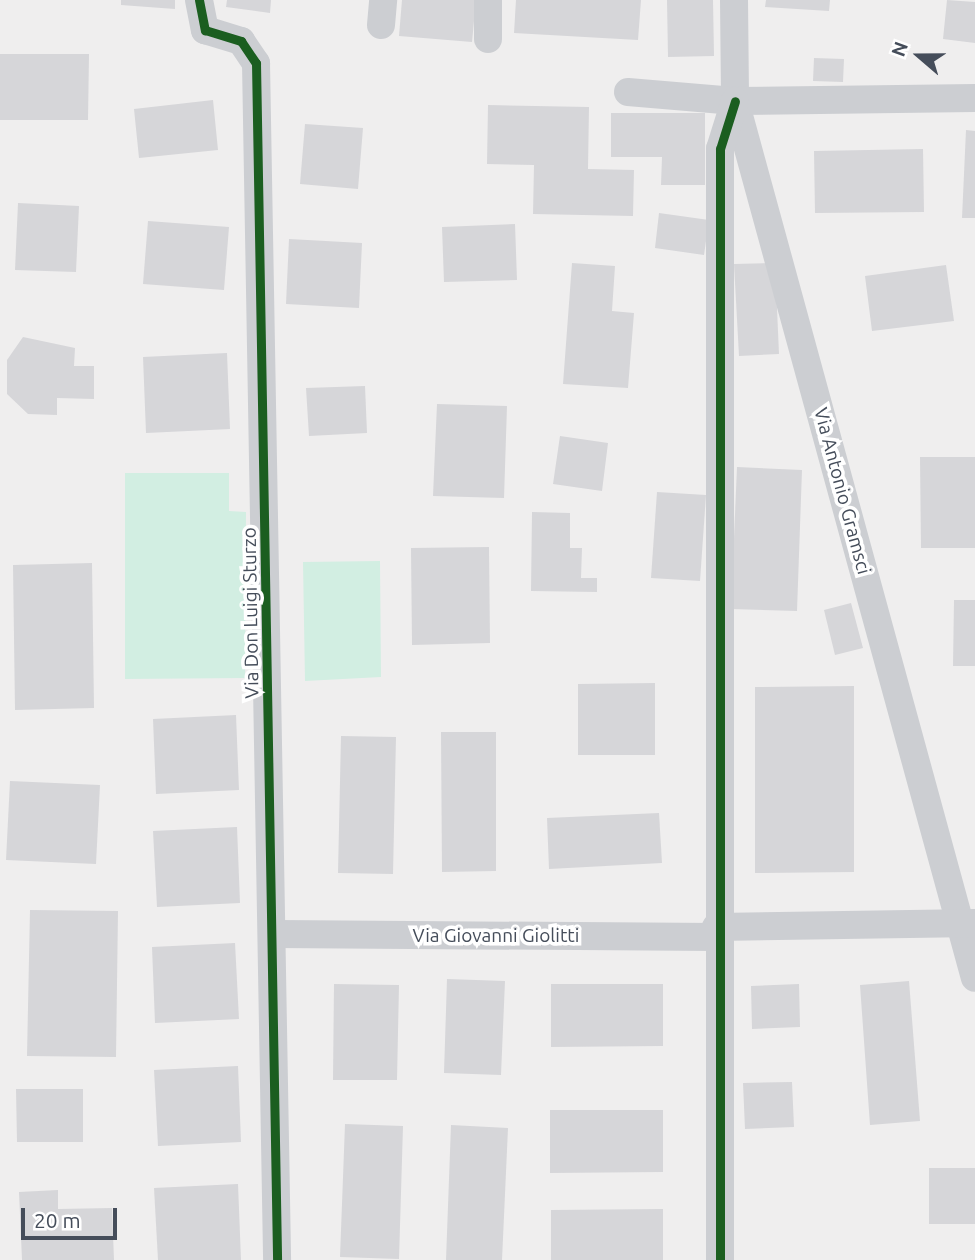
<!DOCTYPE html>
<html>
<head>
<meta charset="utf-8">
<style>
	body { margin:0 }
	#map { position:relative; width:975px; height:1260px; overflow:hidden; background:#efeeee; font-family:Ubuntu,sans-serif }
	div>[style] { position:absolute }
	.green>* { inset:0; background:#d2eee2 }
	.building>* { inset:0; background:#d6d6d9 }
	.minor>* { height:28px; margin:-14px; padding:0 14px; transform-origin:14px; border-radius:14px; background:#ccced2 }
	.cycleway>* { height:9px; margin:-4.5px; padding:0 4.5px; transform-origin:4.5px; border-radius:4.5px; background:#1b5e20 }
	span { translate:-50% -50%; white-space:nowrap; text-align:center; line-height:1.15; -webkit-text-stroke:7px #fff; paint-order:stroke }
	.street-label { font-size:19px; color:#454d5a }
	.north { position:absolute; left:884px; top:21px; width:70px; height:70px; -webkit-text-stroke:5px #fff; paint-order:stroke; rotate:290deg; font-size:19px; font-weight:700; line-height:28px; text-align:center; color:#454d5a }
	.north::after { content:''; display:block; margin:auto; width:24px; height:32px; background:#454d5a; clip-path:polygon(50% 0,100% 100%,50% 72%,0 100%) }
	.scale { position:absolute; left:21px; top:1208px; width:96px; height:32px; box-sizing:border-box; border:4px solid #454d5a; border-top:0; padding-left:9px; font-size:21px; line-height:24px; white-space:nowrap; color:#454d5a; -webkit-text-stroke:5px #fff; paint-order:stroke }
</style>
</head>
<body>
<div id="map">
	<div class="green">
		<div style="clip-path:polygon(125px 473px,229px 473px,229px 511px,246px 512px,245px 678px,125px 679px)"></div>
		<div style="clip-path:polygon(380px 561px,381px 677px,305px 681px,303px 562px)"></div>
	</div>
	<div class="building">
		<div style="clip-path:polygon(121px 0,175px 0,175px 9px,121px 5px)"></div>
		<div style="clip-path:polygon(227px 0,271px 0,270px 13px,226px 7px)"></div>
		<div style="clip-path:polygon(402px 0,476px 0,472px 42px,399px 36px)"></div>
		<div style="clip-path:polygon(516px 0,641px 0,638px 40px,514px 33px)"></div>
		<div style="clip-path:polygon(667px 0,713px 0,714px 56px,668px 57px)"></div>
		<div style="clip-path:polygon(766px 0,830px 0,829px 11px,765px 7px)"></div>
		<div style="clip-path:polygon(947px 0,975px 2px,975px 43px,943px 39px)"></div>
		<div style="clip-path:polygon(0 54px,89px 54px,88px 120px,0 120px)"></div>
		<div style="clip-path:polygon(814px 58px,844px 59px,843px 82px,813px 81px)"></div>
		<div style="clip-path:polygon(213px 100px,218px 150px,139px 158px,134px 109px)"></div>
		<div style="clip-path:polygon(488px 105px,589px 107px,588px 169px,634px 170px,633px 216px,533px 214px,534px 165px,487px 164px)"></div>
		<div style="clip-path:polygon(611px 113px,705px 113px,705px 185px,661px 185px,662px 157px,611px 157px)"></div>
		<div style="clip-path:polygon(305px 124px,363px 128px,358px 189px,300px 184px)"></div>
		<div style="clip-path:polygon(966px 130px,975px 131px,975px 218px,962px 218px)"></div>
		<div style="clip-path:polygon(923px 149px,924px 212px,815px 213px,814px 151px)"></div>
		<div style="clip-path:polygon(18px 203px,79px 206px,76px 272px,15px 270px)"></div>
		<div style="clip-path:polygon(659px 213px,709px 220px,704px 255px,655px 248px)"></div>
		<div style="clip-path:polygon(148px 221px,229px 227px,224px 290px,143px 284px)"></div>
		<div style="clip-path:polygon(515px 224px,517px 280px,444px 282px,442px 227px)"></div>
		<div style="clip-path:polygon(289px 239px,362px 243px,359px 308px,286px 304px)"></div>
		<div style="clip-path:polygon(572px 263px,615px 266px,612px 311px,634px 313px,628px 388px,563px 384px)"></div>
		<div style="clip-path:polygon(775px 263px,779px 354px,739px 356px,734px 264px)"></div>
		<div style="clip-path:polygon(946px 265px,954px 321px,872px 331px,865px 276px)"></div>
		<div style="clip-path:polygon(23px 337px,75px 348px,74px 366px,94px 366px,94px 399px,57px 398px,57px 415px,28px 414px,7px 394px,7px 360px)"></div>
		<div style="clip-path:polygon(227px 353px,230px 429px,146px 433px,143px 357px)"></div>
		<div style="clip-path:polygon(365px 386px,367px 433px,309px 436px,306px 388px)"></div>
		<div style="clip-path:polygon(437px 404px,507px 406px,504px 498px,433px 496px)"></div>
		<div style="clip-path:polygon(560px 436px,608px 443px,602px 491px,553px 484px)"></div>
		<div style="clip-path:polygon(920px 457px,975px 457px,975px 548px,921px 548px)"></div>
		<div style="clip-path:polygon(737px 467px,802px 470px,797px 611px,731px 609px)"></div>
		<div style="clip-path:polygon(657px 492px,706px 495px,700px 581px,651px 578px)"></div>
		<div style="clip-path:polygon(532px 512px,570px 513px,570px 548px,582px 548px,581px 578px,597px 578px,597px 592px,531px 591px)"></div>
		<div style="clip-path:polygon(489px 547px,490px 643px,412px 645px,411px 548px)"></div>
		<div style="clip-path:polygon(92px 563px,94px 708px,15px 710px,13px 565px)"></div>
		<div style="clip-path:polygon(954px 600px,975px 600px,975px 666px,953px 666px)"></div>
		<div style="clip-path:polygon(851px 603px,863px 648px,835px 655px,824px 610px)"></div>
		<div style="clip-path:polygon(655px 683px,655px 755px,578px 755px,578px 684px)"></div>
		<div style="clip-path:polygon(854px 686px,854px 872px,755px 873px,755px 687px)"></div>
		<div style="clip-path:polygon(236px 715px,239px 790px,156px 794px,153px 719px)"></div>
		<div style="clip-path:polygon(441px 732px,496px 732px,496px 871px,442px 872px)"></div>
		<div style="clip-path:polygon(341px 736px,396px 737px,393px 874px,338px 873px)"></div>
		<div style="clip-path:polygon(10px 781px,100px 785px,96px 864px,6px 860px)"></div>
		<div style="clip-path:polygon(659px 813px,662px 863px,549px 869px,547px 818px)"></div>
		<div style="clip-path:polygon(237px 827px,240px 903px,157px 907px,153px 831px)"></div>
		<div style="clip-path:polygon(30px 910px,118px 911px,116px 1057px,27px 1056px)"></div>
		<div style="clip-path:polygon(235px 943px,239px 1019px,155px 1023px,152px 947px)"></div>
		<div style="clip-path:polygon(447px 979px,505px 981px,501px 1075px,444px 1073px)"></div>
		<div style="clip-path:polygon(909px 981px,920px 1121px,870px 1125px,860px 985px)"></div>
		<div style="clip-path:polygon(334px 984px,399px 985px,397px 1080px,333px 1080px)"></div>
		<div style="clip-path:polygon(551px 984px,663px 984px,663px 1046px,551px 1047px)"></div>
		<div style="clip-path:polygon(799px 984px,800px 1027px,752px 1029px,751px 986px)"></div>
		<div style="clip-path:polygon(238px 1066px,241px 1142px,158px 1146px,154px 1070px)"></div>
		<div style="clip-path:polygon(792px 1082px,794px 1127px,745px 1129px,743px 1083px)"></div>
		<div style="clip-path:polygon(16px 1089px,83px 1089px,83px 1142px,17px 1142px)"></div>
		<div style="clip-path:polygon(550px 1110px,663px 1110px,663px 1172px,550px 1173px)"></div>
		<div style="clip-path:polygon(345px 1124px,403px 1126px,399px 1259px,340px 1257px)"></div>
		<div style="clip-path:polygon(451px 1125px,508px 1128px,502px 1260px,446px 1260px)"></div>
		<div style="clip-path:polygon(929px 1168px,975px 1168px,975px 1224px,929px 1224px)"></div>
		<div style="clip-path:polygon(238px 1184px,241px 1260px,158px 1260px,154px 1188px)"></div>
		<div style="clip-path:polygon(58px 1190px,58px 1209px,112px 1208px,114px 1260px,22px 1260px,19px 1192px)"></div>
		<div style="clip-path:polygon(663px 1209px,663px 1260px,551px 1260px,551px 1210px)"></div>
	</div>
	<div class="minor">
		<div style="left:199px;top:0;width:31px;rotate:79deg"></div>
		<div style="left:205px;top:30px;width:38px;rotate:17deg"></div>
		<div style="left:241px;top:41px;width:27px;rotate:56deg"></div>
		<div style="left:256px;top:63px;width:1197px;rotate:88.99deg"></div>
		<div style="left:734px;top:0;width:101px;rotate:89.4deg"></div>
		<div style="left:735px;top:101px;width:909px;rotate:74.7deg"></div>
		<div style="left:381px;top:25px;width:25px;rotate:-85deg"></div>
		<div style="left:488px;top:39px;width:39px;rotate:-90deg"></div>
		<div style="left:628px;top:92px;width:107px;rotate:4.8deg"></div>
		<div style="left:735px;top:101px;width:240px;rotate:-0.7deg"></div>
		<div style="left:716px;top:927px;width:259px;rotate:-0.9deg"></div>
		<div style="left:276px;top:934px;width:440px;rotate:0.4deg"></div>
		<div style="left:720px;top:1260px;width:1111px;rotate:-90deg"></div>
		<div style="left:720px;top:149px;width:50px;rotate:-72.6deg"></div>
	</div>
	<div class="cycleway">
		<div style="left:199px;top:0;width:31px;rotate:79deg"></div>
		<div style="left:205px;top:30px;width:38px;rotate:17deg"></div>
		<div style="left:241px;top:41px;width:27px;rotate:56deg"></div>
		<div style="left:256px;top:63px;width:1197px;rotate:88.99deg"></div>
		<div style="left:720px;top:1260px;width:1111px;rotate:-90deg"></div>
		<div style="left:720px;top:149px;width:50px;rotate:-72.6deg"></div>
	</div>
	<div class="street-label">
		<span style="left:842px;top:491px;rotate:75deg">Via Antonio Gramsci</span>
		<span style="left:251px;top:613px;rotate:-91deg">Via Don Luigi Sturzo</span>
		<span style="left:496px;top:936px">Via Giovanni Giolitti</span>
	</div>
	<div class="north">N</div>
	<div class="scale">20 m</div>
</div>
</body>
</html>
